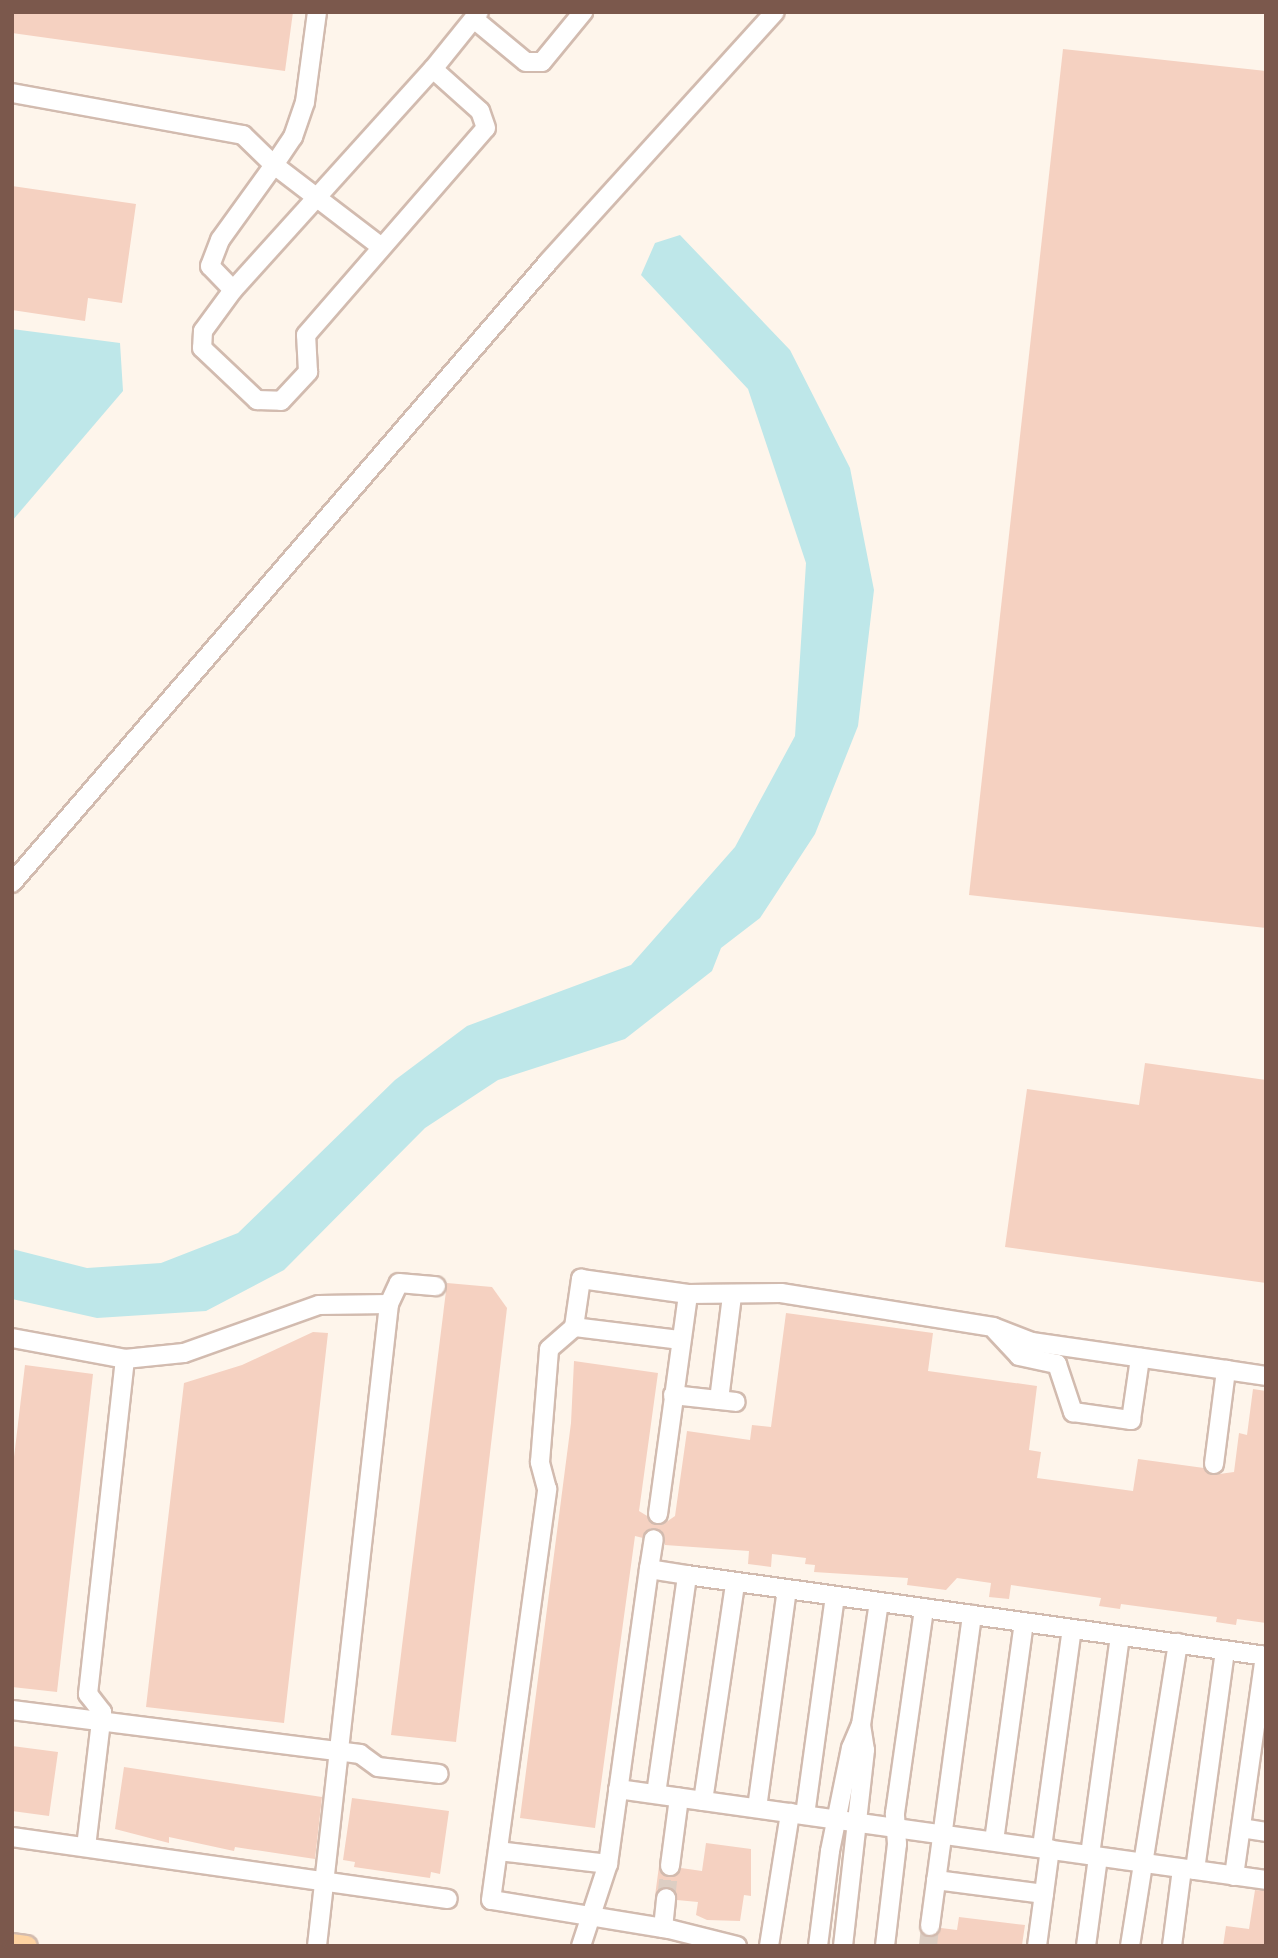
<!DOCTYPE html>
<html>
<head>
<meta charset="utf-8">
<style>
	body { margin:0 }
	#map { position:relative; width:1278px; height:1958px; overflow:hidden; background:#fef5eb; font-family:"Archivo Narrow",sans-serif }
	div>[style] { position:absolute }
	.water>* { inset:0; background:#bee7e9 }
	.building>* { inset:0; background:#f5d1c1 }
	.minor-tunnel>* { height:18px; margin-top:-9px; transform-origin:0; background:repeating-linear-gradient(90deg,#ddcec3 0 18px,transparent 0 27px) }
	.roads { filter:drop-shadow(2px 0 #d2bbaf) drop-shadow(-2px 0 #d2bbaf) drop-shadow(0 2px #d2bbaf) drop-shadow(0 -2px #d2bbaf) }
	.minor>* { height:18px; margin:-9px; padding:0 9px; transform-origin:9px; border-radius:9px; background:#fff }
	.major>* { height:21px; margin:-10.5px; padding:0 10.5px; transform-origin:10.5px; border-radius:10.5px; background:#fed3a2 }
	span { translate:-50% -50%; white-space:nowrap; text-align:center; line-height:1.15; -webkit-text-stroke:5px #fff9f3; paint-order:stroke }
	.frame { position:absolute; inset:0; border:14px solid #7b584c; pointer-events:none }
</style>
</head>
<body>
<div id="map">
	<div class="water">
		<div style="clip-path:polygon(680px 235px,790px 350px,850px 468px,874px 590px,858px 726px,815px 834px,760px 918px,721px 948px,712px 971px,625px 1039px,498px 1080px,425px 1128px,284px 1270px,206px 1311px,97px 1318px,12px 1299px,12px 1249px,87px 1268px,161px 1263px,238px 1233px,395px 1080px,467px 1026px,631px 965px,735px 847px,795px 736px,806px 563px,748px 389px,641px 275px,655px 243px)"></div>
		<div style="clip-path:polygon(12px 329px,120px 343px,123px 391px,12px 521px)"></div>
	</div>
	<div class="building">
		<div style="clip-path:polygon(12px 12px,293px 12px,285px 71px,12px 33px)"></div>
		<div style="clip-path:polygon(1063px 49px,1266px 71px,1266px 928px,969px 895px)"></div>
		<div style="clip-path:polygon(12px 186px,136px 204px,122px 303px,88px 298px,85px 321px,12px 310px)"></div>
		<div style="clip-path:polygon(1145px 1063px,1266px 1080px,1266px 1283px,1005px 1247px,1027px 1089px,1139px 1105px)"></div>
		<div style="clip-path:polygon(447px 1283px,492px 1287px,507px 1308px,456px 1742px,391px 1735px)"></div>
		<div style="clip-path:polygon(786px 1313px,933px 1333px,928px 1371px,1037px 1386px,1029px 1450px,1041px 1452px,1037px 1478px,1133px 1491px,1138px 1459px,1204px 1468px,1212px 1475px,1234px 1472px,1239px 1433px,1247px 1435px,1253px 1389px,1266px 1391px,1266px 1623px,1237px 1619px,1236px 1625px,1216px 1622px,1217px 1617px,1121px 1604px,1120px 1609px,1099px 1606px,1101px 1598px,1011px 1585px,1009px 1599px,989px 1597px,991px 1583px,957px 1578px,946px 1590px,907px 1585px,908px 1578px,814px 1572px,815px 1565px,805px 1564px,806px 1558px,772px 1554px,771px 1567px,748px 1564px,749px 1551px,665px 1545px,662px 1531px,651px 1528px,643px 1538px,635px 1536px,595px 1828px,520px 1818px,571px 1423px,574px 1361px,658px 1373px,639px 1511px,662px 1525px,675px 1516px,687px 1431px,750px 1440px,752px 1425px,771px 1427px)"></div>
		<div style="clip-path:polygon(313px 1332px,328px 1333px,284px 1723px,146px 1707px,184px 1383px,242px 1365px)"></div>
		<div style="clip-path:polygon(25px 1365px,93px 1374px,57px 1692px,12px 1687px,12px 1474px)"></div>
		<div style="clip-path:polygon(12px 1746px,58px 1752px,49px 1816px,12px 1811px)"></div>
		<div style="clip-path:polygon(124px 1767px,322px 1797px,315px 1859px,235px 1847px,234px 1851px,169px 1837px,169px 1843px,115px 1829px)"></div>
		<div style="clip-path:polygon(352px 1798px,449px 1811px,440px 1874px,431px 1872px,430px 1878px,354px 1867px,355px 1862px,343px 1860px)"></div>
		<div style="clip-path:polygon(706px 1843px,751px 1849px,751px 1896px,744px 1895px,740px 1921px,707px 1920px,696px 1915px,698px 1902px,677px 1900px,668px 1887px,655px 1896px,659px 1866px,669px 1877px,681px 1868px,702px 1871px)"></div>
		<div style="clip-path:polygon(1255px 1890px,1266px 1891px,1266px 1946px,1223px 1946px,1226px 1926px,1249px 1929px)"></div>
		<div style="clip-path:polygon(959px 1917px,1025px 1925px,1022px 1945px,922px 1946px,924px 1935px,935px 1936px,941px 1928px,957px 1930px)"></div>
	</div>
	<div class="minor-tunnel">
		<div style="left:666px;top:1898px;width:32px;rotate:-83deg"></div>
		<div style="left:928px;top:1946px;width:20px;rotate:-84deg"></div>
	</div>
	<div class="roads">
		<div class="minor">
			<div style="left:474px;top:19px;width:67px;rotate:39.6deg"></div>
			<div style="left:526px;top:62px;width:16px"></div>
			<div style="left:542px;top:62px;width:65px;rotate:-50.6deg"></div>
			<div style="left:12px;top:93px;width:235px;rotate:10.3deg"></div>
			<div style="left:243px;top:135px;width:43px;rotate:44.1deg"></div>
			<div style="left:274px;top:165px;width:34px;rotate:-56deg"></div>
			<div style="left:293px;top:137px;width:37px;rotate:-71deg"></div>
			<div style="left:305px;top:102px;width:91px;rotate:-82.4deg"></div>
			<div style="left:380px;top:246px;width:133px;rotate:-142.6deg"></div>
			<div style="left:274px;top:165px;width:92px;rotate:125.8deg"></div>
			<div style="left:220px;top:240px;width:28px;rotate:111deg"></div>
			<div style="left:210px;top:266px;width:33px;rotate:46deg"></div>
			<div style="left:233px;top:290px;width:51px;rotate:126.2deg"></div>
			<div style="left:203px;top:331px;width:17px;rotate:93deg"></div>
			<div style="left:202px;top:348px;width:76px;rotate:43.4deg"></div>
			<div style="left:257px;top:400px;width:24px;rotate:2deg"></div>
			<div style="left:281px;top:401px;width:40px;rotate:-47deg"></div>
			<div style="left:308px;top:372px;width:37px;rotate:-93deg"></div>
			<div style="left:306px;top:335px;width:274px;rotate:-49deg"></div>
			<div style="left:486px;top:128px;width:18px;rotate:-109deg"></div>
			<div style="left:480px;top:111px;width:63px;rotate:-138.2deg"></div>
			<div style="left:433px;top:69px;width:73px;rotate:-51.1deg"></div>
			<div style="left:233px;top:290px;width:298px;rotate:-47.9deg"></div>
			<div style="left:12px;top:883px;width:822px;rotate:-49.19deg"></div>
			<div style="left:549px;top:261px;width:336px;rotate:-47.8deg"></div>
			<div style="left:574px;top:1327px;width:107px;rotate:7deg"></div>
			<div style="left:995px;top:1330px;width:35px;rotate:47deg"></div>
			<div style="left:1019px;top:1356px;width:39px;rotate:12deg"></div>
			<div style="left:1057px;top:1364px;width:51px;rotate:71.6deg"></div>
			<div style="left:1073px;top:1412px;width:59px;rotate:7.9deg"></div>
			<div style="left:1131px;top:1420px;width:63px;rotate:-81.7deg"></div>
			<div style="left:12px;top:1338px;width:115px;rotate:10.5deg"></div>
			<div style="left:125px;top:1359px;width:59px;rotate:-5.8deg"></div>
			<div style="left:184px;top:1353px;width:143px;rotate:-19.6deg"></div>
			<div style="left:319px;top:1305px;width:70px;rotate:-0.8deg"></div>
			<div style="left:673px;top:1395px;width:63px;rotate:6.3deg"></div>
			<div style="left:719px;top:1400px;width:106px;rotate:-82.9deg"></div>
			<div style="left:1214px;top:1464px;width:95px;rotate:-82.7deg"></div>
			<div style="left:1226px;top:1370px;width:40px;rotate:8.5deg"></div>
			<div style="left:658px;top:1514px;width:222px;rotate:-82.2deg"></div>
			<div style="left:649px;top:1569px;width:30px;rotate:-81deg"></div>
			<div style="left:12px;top:1710px;width:351px;rotate:7.2deg"></div>
			<div style="left:360px;top:1754px;width:22px;rotate:36deg"></div>
			<div style="left:378px;top:1767px;width:61px;rotate:6.5deg"></div>
			<div style="left:861px;top:1725px;width:124px;rotate:-81.7deg"></div>
			<div style="left:618px;top:1789px;width:654px;rotate:7.99deg"></div>
			<div style="left:656px;top:1794px;width:221px;rotate:-81.9deg"></div>
			<div style="left:687px;top:1575px;width:585px;rotate:7.96deg"></div>
			<div style="left:703px;top:1801px;width:220px;rotate:-81.6deg"></div>
			<div style="left:757px;top:1808px;width:220px;rotate:-82.2deg"></div>
			<div style="left:805px;top:1815px;width:220px;rotate:-82.2deg"></div>
			<div style="left:1241px;top:1828px;width:25px;rotate:9deg"></div>
			<div style="left:12px;top:1837px;width:440px;rotate:8.1deg"></div>
			<div style="left:994px;top:1841px;width:221px;rotate:-82.2deg"></div>
			<div style="left:86px;top:1847px;width:136px;rotate:-83.2deg"></div>
			<div style="left:102px;top:1712px;width:23px;rotate:-128deg"></div>
			<div style="left:88px;top:1694px;width:337px;rotate:-83.7deg"></div>
			<div style="left:1042px;top:1847px;width:220px;rotate:-82.2deg"></div>
			<div style="left:498px;top:1851px;width:111px;rotate:6.7deg"></div>
			<div style="left:1090px;top:1855px;width:221px;rotate:-82.2deg"></div>
			<div style="left:670px;top:1866px;width:69px;rotate:-82.5deg"></div>
			<div style="left:1195px;top:1870px;width:222px;rotate:-82.2deg"></div>
			<div style="left:1234px;top:1876px;width:223px;rotate:-82deg"></div>
			<div style="left:936px;top:1880px;width:109px;rotate:7.4deg"></div>
			<div style="left:930px;top:1926px;width:314px;rotate:-82.3deg"></div>
			<div style="left:663px;top:1928px;width:30px;rotate:-84deg"></div>
			<div style="left:317px;top:1946px;width:646px;rotate:-83.6deg"></div>
			<div style="left:389px;top:1304px;width:23px;rotate:-65deg"></div>
			<div style="left:399px;top:1283px;width:37px;rotate:5deg"></div>
			<div style="left:581px;top:1946px;width:86px;rotate:-71.8deg"></div>
			<div style="left:608px;top:1864px;width:298px;rotate:-82.1deg"></div>
			<div style="left:649px;top:1569px;width:38px;rotate:9deg"></div>
			<div style="left:737px;top:1946px;width:70px;rotate:-166deg"></div>
			<div style="left:669px;top:1929px;width:180px;rotate:-170.7deg"></div>
			<div style="left:491px;top:1900px;width:415px;rotate:-82.2deg"></div>
			<div style="left:547px;top:1489px;width:28px;rotate:-105deg"></div>
			<div style="left:540px;top:1462px;width:113px;rotate:-85.4deg"></div>
			<div style="left:549px;top:1349px;width:33px;rotate:-41deg"></div>
			<div style="left:574px;top:1327px;width:49px;rotate:-81.7deg"></div>
			<div style="left:581px;top:1279px;width:108px;rotate:8deg"></div>
			<div style="left:688px;top:1294px;width:93px;rotate:-0.6deg"></div>
			<div style="left:781px;top:1293px;width:215px;rotate:9.1deg"></div>
			<div style="left:993px;top:1327px;width:42px;rotate:21deg"></div>
			<div style="left:1032px;top:1342px;width:196px;rotate:8.2deg"></div>
			<div style="left:769px;top:1946px;width:135px;rotate:-81deg"></div>
			<div style="left:818px;top:1946px;width:96px;rotate:-82.8deg"></div>
			<div style="left:830px;top:1851px;width:105px;rotate:-78.5deg"></div>
			<div style="left:851px;top:1748px;width:25px;rotate:-67deg"></div>
			<div style="left:861px;top:1725px;width:25px;rotate:81deg"></div>
			<div style="left:865px;top:1750px;width:197px;rotate:96.4deg"></div>
			<div style="left:885px;top:1946px;width:103px;rotate:-83.3deg"></div>
			<div style="left:897px;top:1844px;width:31px;rotate:-94deg"></div>
			<div style="left:895px;top:1813px;width:207px;rotate:-81.9deg"></div>
			<div style="left:1037px;top:1946px;width:98px;rotate:-82.4deg"></div>
			<div style="left:1086px;top:1946px;width:90px;rotate:-82.3deg"></div>
			<div style="left:1130px;top:1946px;width:307px;rotate:-81deg"></div>
			<div style="left:1172px;top:1946px;width:78px;rotate:-82.6deg"></div>
		</div>
		<div class="major">
			<div style="left:12px;top:1944px;width:14px;rotate:8deg"></div>
		</div>
	</div>
	<div class="frame"></div>
</div>
</body>
</html>
